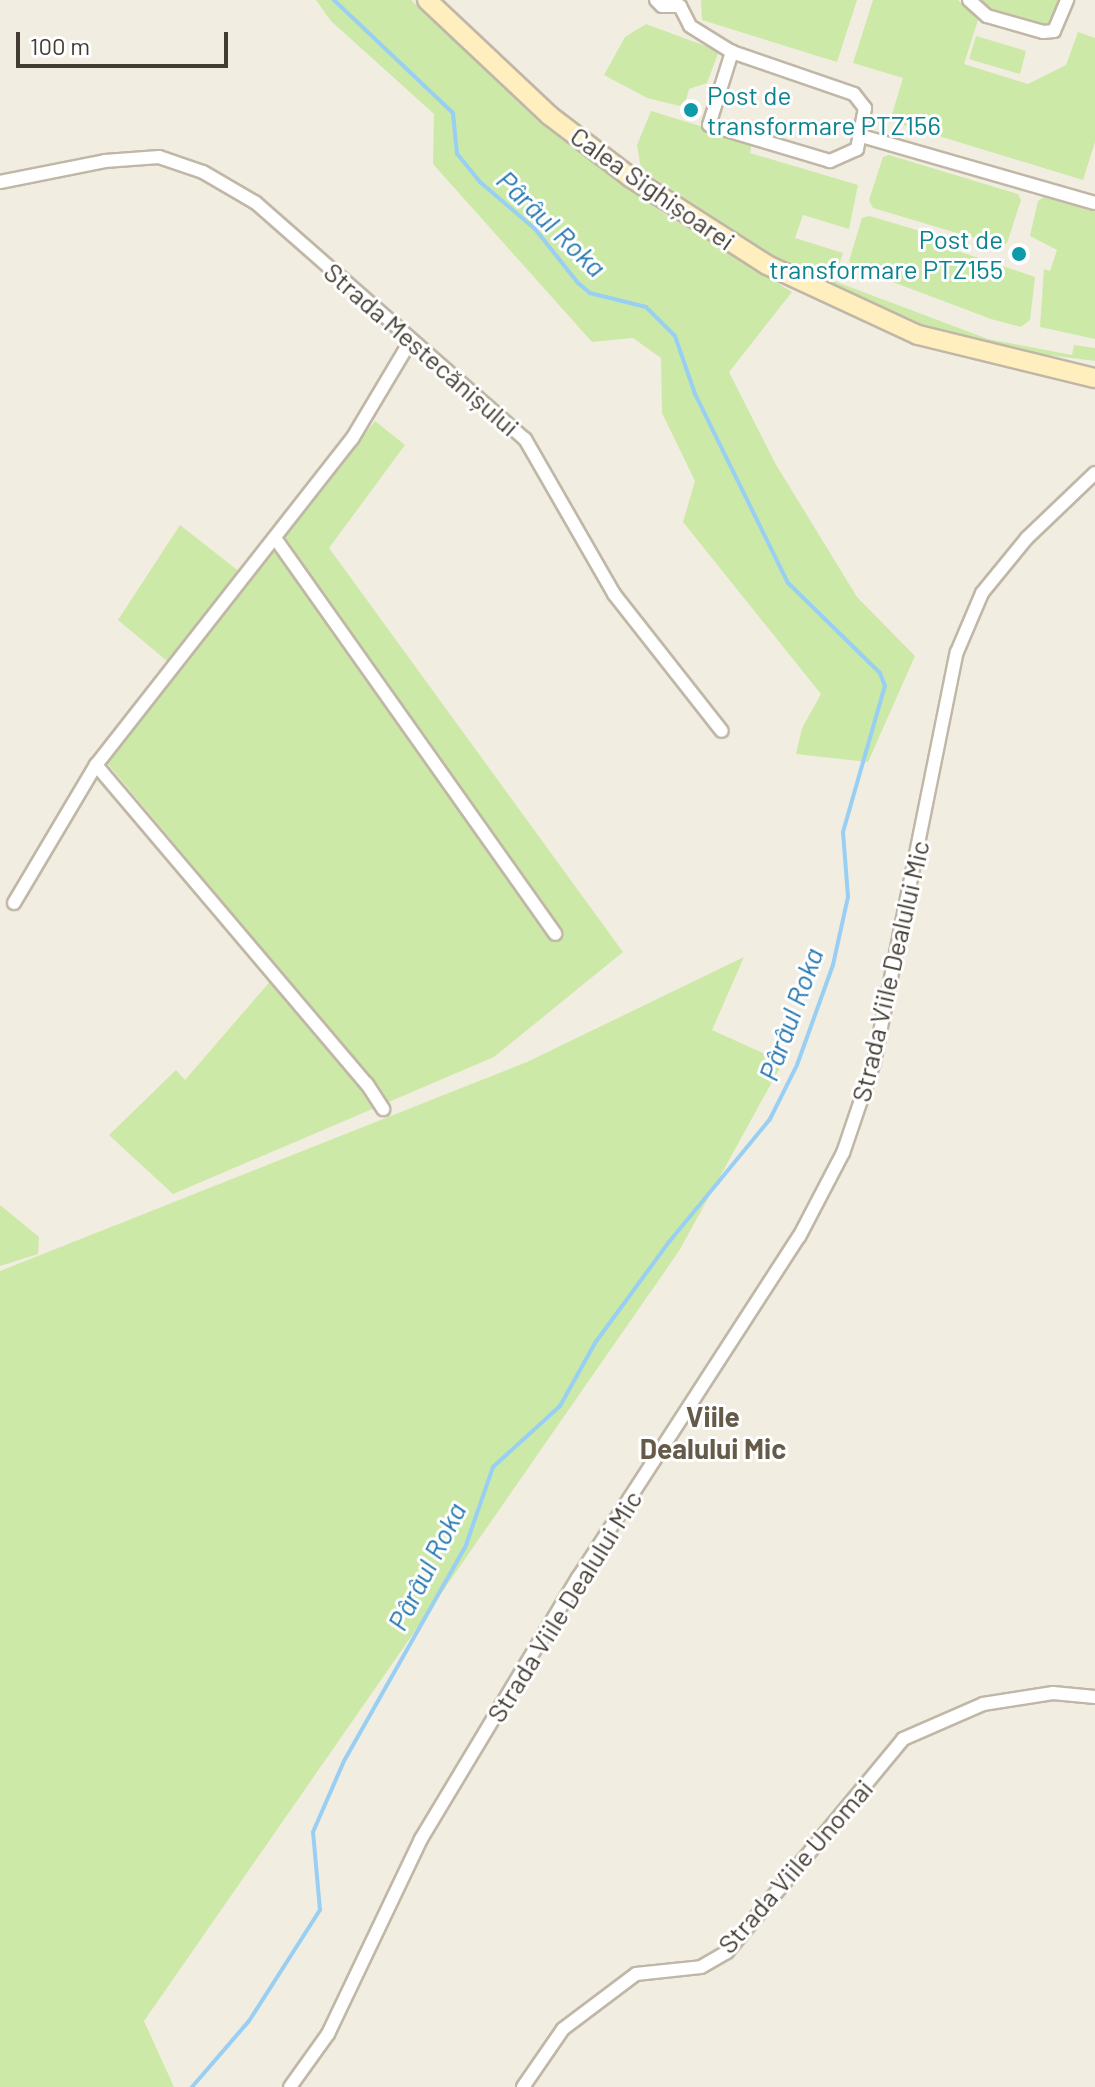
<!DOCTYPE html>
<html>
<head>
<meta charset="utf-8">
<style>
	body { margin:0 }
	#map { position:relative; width:1095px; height:2087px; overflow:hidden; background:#f2ede1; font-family:Barlow,sans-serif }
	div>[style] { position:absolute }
	.green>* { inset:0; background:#cce9a7 }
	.stream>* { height:4px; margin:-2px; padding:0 2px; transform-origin:2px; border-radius:2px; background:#99cff3 }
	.roads { filter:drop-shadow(2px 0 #c0b7a7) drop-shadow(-2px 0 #c0b7a7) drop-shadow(0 2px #c0b7a7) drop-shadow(0 -2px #c0b7a7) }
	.minor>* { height:12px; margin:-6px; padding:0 6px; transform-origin:6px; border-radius:6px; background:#fff }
	.secondary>* { height:18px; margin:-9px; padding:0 9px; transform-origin:9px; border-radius:9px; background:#ffefbe }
	.dots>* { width:22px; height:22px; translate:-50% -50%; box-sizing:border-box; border:4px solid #fff; border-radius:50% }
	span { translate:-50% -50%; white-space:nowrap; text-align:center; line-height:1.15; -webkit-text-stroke:6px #fff; paint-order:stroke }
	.culture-label { font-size:26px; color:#0d838f }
	.left { translate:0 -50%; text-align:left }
	.right { translate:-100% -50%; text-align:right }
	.street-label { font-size:26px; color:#433c32 }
	.water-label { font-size:28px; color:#2779b3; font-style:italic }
	.neighbourhood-label { font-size:28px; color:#665a49; font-weight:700 }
	.scale { position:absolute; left:16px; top:32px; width:212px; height:36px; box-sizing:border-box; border:4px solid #433c32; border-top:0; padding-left:10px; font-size:24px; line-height:28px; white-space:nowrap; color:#433c32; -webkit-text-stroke:6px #fff; paint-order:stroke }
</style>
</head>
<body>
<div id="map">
	<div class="green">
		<div style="clip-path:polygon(316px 0,411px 0,540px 123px,663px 213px,792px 292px,729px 372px,775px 463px,857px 597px,915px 656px,868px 762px,796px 754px,802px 728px,821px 694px,683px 522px,695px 481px,662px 413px,661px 358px,633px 338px,592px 342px,433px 164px,434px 114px,331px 21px)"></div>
		<div style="clip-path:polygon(701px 0,857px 0,837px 62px,702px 20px)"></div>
		<div style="clip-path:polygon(873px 0,958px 0,978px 20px,964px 64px,1028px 84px,1066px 65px,1078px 32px,1095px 38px,1095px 142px,1083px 180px,890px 121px,903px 78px,853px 63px)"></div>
		<div style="clip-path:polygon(979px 0,1059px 0,1047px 27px,985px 9px)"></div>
		<div style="clip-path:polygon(646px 24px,719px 51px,707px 83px,689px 89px,684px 107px,647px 98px,604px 75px,625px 37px)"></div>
		<div style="clip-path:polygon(976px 36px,1026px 51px,1020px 74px,969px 59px)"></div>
		<div style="clip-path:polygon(651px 111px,752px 142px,750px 153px,858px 185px,849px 229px,803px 215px,795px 238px,843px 253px,834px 281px,988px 339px,1072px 355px,1074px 345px,1095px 348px,1095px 361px,1024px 352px,921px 324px,772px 255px,641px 169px,637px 145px)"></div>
		<div style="clip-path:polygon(889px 155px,1018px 194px,1021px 200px,1007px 243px,1001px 246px,873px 208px,869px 200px,883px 157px)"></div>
		<div style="clip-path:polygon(1044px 197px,1095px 212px,1095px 339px,1040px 327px,1044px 269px,1050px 271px,1057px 250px,1030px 236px,1038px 201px)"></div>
		<div style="clip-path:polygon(869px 216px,941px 237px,940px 245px,1035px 277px,1030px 320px,1021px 327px,991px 319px,853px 267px,849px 261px,862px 218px)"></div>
		<div style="clip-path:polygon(375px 421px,405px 445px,329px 548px,623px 952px,494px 1057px,173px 1194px,109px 1135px,176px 1070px,185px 1080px,280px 970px,107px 763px,179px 671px,118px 620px,180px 525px,250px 580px)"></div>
		<div style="clip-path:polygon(744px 957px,712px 1030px,783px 1062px,679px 1251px,144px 2021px,174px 2087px,0 2087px,0 1271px,527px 1062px)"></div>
		<div style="clip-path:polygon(0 1205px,39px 1237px,38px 1254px,0 1266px)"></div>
	</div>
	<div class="stream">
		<div style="left:192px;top:2087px;width:87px;rotate:-49.2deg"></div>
		<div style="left:249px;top:2021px;width:132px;rotate:-57.4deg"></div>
		<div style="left:320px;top:1910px;width:78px;rotate:-95.1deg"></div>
		<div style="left:313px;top:1832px;width:77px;rotate:-66.4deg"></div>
		<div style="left:344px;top:1761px;width:248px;rotate:-60.5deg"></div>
		<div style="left:466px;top:1545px;width:83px;rotate:-70.9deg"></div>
		<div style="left:493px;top:1467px;width:91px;rotate:-42.3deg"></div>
		<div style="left:560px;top:1406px;width:72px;rotate:-60.9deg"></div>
		<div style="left:595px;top:1343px;width:125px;rotate:-53.8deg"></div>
		<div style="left:669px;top:1242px;width:159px;rotate:-50.6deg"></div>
		<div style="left:770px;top:1119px;width:60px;rotate:-63.4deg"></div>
		<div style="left:797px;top:1065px;width:106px;rotate:-70.2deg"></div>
		<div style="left:833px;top:965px;width:70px;rotate:-77.6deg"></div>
		<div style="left:848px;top:897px;width:65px;rotate:-94.4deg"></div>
		<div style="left:843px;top:832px;width:152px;rotate:-74deg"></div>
		<div style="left:885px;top:686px;width:14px;rotate:-111deg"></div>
		<div style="left:880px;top:673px;width:129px;rotate:-135.6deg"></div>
		<div style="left:788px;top:583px;width:211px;rotate:-116.2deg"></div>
		<div style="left:695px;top:394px;width:61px;rotate:-109deg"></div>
		<div style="left:675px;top:336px;width:41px;rotate:-135deg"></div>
		<div style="left:646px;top:307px;width:58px;rotate:-166deg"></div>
		<div style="left:590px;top:293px;width:16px;rotate:-140deg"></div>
		<div style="left:578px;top:283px;width:69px;rotate:-128.5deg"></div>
		<div style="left:535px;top:229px;width:72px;rotate:-139.5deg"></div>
		<div style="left:480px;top:182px;width:36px;rotate:-129deg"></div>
		<div style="left:457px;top:154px;width:41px;rotate:-95.6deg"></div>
		<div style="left:453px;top:113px;width:164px;rotate:-136.5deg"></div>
	</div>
	<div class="roads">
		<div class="minor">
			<div style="left:656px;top:0;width:8px;rotate:45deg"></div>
			<div style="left:662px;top:6px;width:18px"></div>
			<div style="left:969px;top:0;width:24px;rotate:42deg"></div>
			<div style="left:987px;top:16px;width:58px;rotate:15.9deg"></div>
			<div style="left:1043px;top:32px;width:11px;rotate:-5deg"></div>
			<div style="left:1054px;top:31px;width:34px;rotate:-67deg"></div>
			<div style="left:680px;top:6px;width:22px;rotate:63deg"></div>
			<div style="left:690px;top:26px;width:49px;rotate:31.8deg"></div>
			<div style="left:732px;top:52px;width:129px;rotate:19deg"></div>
			<div style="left:854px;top:94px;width:18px;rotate:52deg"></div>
			<div style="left:865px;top:108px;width:42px;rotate:101deg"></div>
			<div style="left:857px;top:149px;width:30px;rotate:156deg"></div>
			<div style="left:830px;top:161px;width:126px;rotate:-163.4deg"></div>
			<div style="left:709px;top:125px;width:77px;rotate:-72.5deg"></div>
			<div style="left:861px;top:136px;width:243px;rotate:16deg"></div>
			<div style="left:0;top:182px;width:107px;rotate:-11.3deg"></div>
			<div style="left:105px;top:161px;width:54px;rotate:-4.2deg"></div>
			<div style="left:159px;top:157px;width:46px;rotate:18.8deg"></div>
			<div style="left:203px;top:172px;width:61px;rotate:30.3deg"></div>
			<div style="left:256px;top:203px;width:358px;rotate:41.3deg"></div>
			<div style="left:525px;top:439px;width:179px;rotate:60.1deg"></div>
			<div style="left:614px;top:594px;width:174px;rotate:51.8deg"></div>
			<div style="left:275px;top:538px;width:485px;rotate:54.7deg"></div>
			<div style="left:96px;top:765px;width:419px;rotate:49.7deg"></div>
			<div style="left:367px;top:1084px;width:30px;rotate:57deg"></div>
			<div style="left:14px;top:903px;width:161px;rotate:-59.3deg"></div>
			<div style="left:96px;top:765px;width:415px;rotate:-51.9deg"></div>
			<div style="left:352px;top:439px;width:115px;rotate:-59.2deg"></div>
			<div style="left:290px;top:2087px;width:65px;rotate:-54.4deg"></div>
			<div style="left:328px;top:2034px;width:216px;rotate:-64.5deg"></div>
			<div style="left:421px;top:1839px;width:305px;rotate:-59deg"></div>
			<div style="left:578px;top:1578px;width:406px;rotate:-57.1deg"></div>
			<div style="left:799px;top:1237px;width:95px;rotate:-62.4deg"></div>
			<div style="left:843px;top:1153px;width:96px;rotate:-71.2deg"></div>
			<div style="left:874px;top:1062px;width:418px;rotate:-78.6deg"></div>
			<div style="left:957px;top:652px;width:64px;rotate:-67deg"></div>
			<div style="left:982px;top:593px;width:71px;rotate:-50.7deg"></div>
			<div style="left:1027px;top:538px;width:94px;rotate:-43.7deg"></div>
			<div style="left:523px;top:2087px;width:70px;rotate:-55.4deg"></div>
			<div style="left:563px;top:2029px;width:91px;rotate:-37deg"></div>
			<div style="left:636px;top:1974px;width:65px;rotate:-6.1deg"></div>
			<div style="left:701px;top:1967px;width:30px;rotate:-30deg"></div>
			<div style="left:727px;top:1952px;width:276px;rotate:-50.4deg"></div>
			<div style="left:903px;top:1739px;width:87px;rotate:-23.6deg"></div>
			<div style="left:983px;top:1704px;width:71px;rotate:-8.9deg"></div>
			<div style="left:1053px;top:1693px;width:42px;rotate:5.4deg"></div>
		</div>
		<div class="secondary">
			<div style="left:427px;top:0;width:168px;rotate:43.3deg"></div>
			<div style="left:549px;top:115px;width:102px;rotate:37.4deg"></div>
			<div style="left:630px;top:177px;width:163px;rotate:32.7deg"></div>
			<div style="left:767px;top:265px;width:166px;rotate:24.9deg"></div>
			<div style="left:918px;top:335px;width:182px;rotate:13.7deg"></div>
		</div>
	</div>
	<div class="dots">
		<div style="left:691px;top:110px;background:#0f9aa8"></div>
		<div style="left:1019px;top:254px;background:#0f9aa8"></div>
	</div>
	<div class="culture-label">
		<span class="left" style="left:707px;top:110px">Post de<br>transformare PTZ156</span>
		<span class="right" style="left:1003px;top:254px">Post de<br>transformare PTZ155</span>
	</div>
	<div class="street-label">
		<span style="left:653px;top:188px;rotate:35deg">Calea Sighișoarei</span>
		<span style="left:422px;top:349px;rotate:41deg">Strada Mestecănișului</span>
		<span style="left:890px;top:971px;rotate:-77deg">Strada Viile Dealului Mic</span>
		<span style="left:564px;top:1606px;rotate:-58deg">Strada Viile Dealului Mic</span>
		<span style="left:795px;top:1866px;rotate:-49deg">Strada Viile Unomai</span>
	</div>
	<div class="water-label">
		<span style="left:552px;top:223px;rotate:44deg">Pârâul Roka</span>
		<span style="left:790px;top:1014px;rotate:-70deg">Pârâul Roka</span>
		<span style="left:426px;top:1566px;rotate:-63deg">Pârâul Roka</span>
	</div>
	<div class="neighbourhood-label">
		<span style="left:713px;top:1432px">Viile<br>Dealului Mic</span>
	</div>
	<div class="scale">100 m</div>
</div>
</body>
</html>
